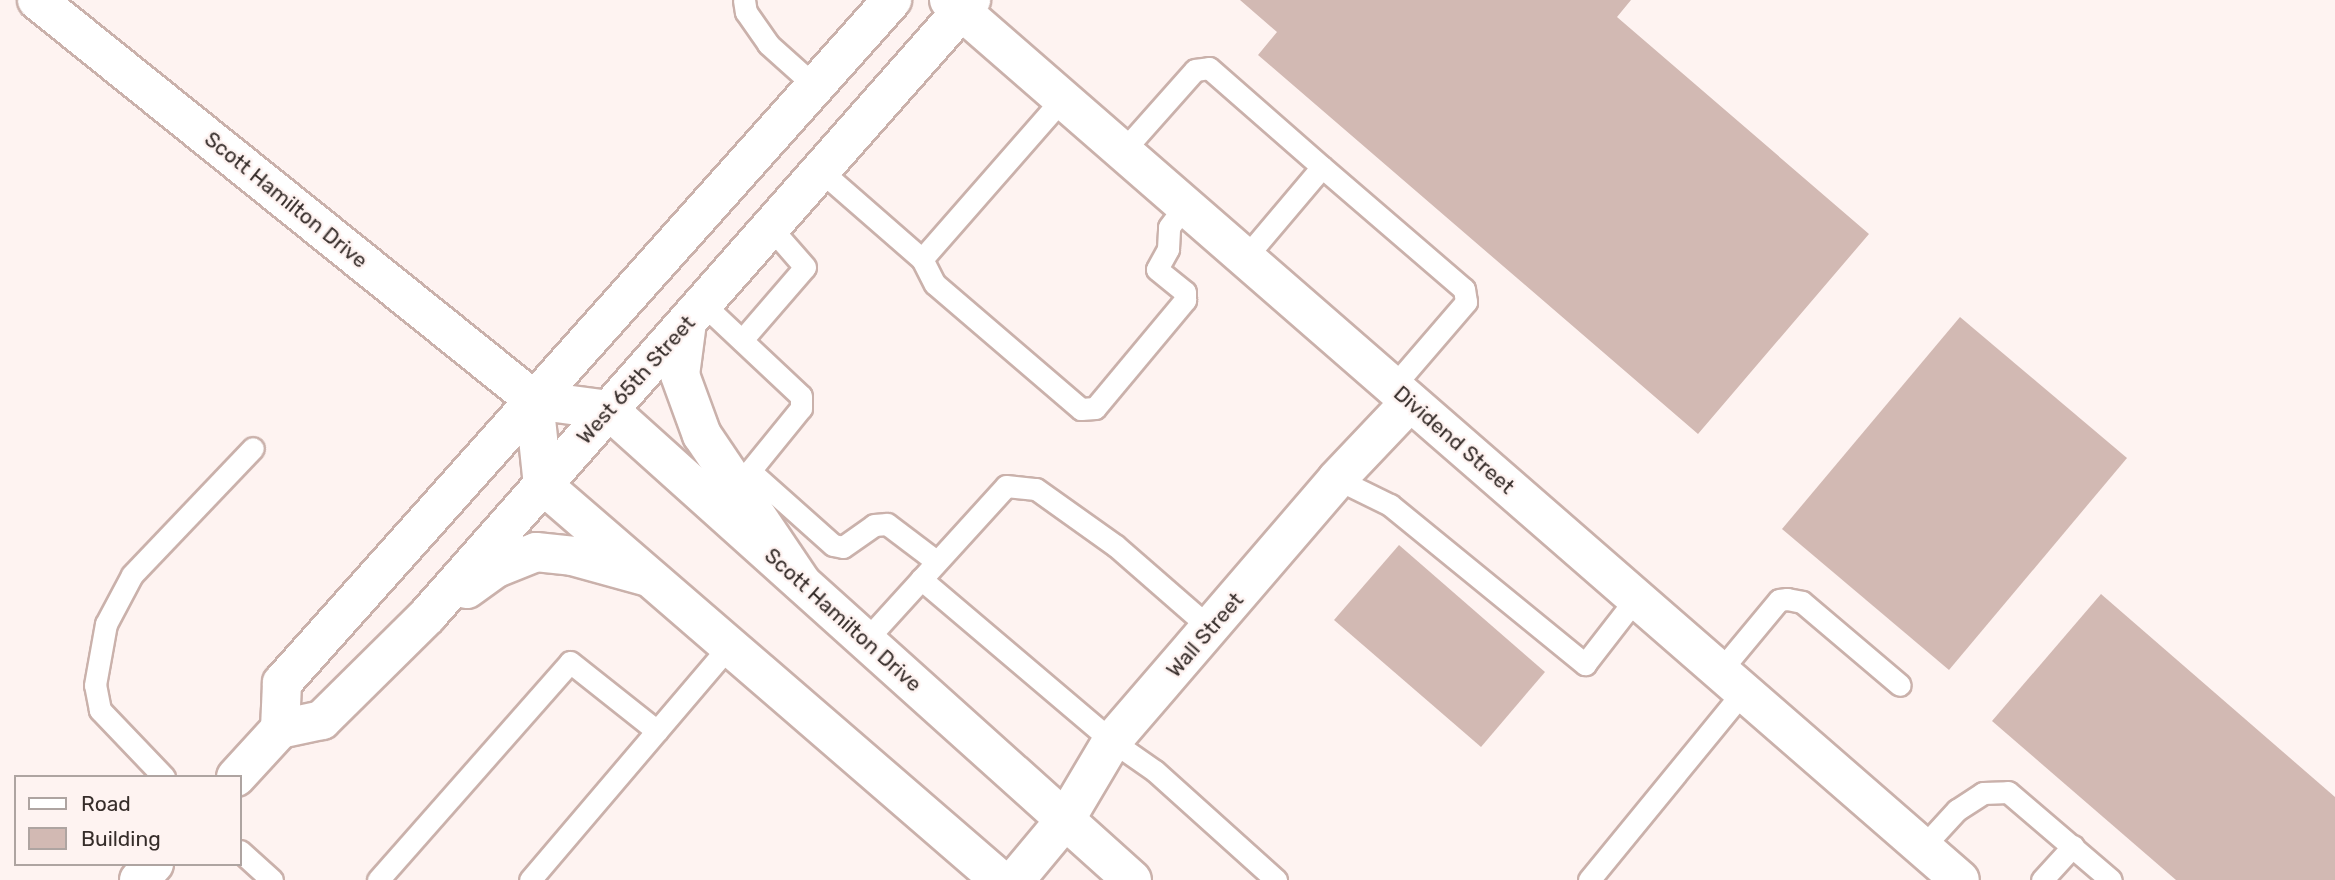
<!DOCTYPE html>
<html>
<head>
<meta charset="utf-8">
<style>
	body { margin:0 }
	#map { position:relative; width:2335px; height:880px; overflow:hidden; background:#fef3f1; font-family:Rubik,sans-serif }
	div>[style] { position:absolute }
	.building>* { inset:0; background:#d2b9b3 }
	.roads { filter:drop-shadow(2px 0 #cab1ab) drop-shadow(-2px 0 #cab1ab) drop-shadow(0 2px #cab1ab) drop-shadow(0 -2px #cab1ab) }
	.service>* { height:21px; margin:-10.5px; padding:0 10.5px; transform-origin:10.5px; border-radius:10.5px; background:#fff }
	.minor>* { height:38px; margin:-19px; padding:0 19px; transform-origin:19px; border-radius:19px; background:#fff }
	.tertiary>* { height:38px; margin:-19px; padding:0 19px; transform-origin:19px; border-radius:19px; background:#fff }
	.secondary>* { height:38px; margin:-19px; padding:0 19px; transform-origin:19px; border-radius:19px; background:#fff }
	span { translate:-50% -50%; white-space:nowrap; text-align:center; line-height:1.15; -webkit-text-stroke:5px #fef3f1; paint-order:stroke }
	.street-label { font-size:21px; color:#362d2a }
	.legend { position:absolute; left:14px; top:775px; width:228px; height:91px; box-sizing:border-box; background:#fef3f1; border:2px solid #aea4a1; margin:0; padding:9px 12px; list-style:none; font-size:21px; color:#362d2a }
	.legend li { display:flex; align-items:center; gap:14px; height:35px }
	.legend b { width:35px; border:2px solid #aea4a1 }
</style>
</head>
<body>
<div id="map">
	<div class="building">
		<div style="clip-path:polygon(1240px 0,1631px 0,1617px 17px,1869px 234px,1698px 434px,1258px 55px,1277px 32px)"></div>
		<div style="clip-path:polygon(1960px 317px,2127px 458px,1949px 670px,1782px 529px)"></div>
		<div style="clip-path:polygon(1399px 545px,1545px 672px,1481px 747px,1334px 620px)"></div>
		<div style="clip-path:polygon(2101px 594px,2335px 797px,2335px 880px,2176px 880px,1992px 721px)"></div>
	</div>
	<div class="roads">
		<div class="service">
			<div style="left:744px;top:0;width:12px;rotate:81deg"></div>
			<div style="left:746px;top:12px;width:39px;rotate:55deg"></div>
			<div style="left:768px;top:44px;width:63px;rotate:41.8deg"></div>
			<div style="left:1123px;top:151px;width:108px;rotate:-48.4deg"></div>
			<div style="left:1195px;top:70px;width:14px;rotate:-8deg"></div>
			<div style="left:1209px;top:68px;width:150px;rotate:41.2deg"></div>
			<div style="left:821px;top:171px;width:134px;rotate:41.1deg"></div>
			<div style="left:922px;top:259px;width:28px;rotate:63deg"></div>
			<div style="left:935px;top:284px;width:192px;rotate:40.6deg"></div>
			<div style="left:1081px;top:409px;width:14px;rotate:-4deg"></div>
			<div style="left:1095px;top:408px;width:141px;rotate:-50.2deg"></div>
			<div style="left:1185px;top:300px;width:8px;rotate:-90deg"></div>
			<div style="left:1185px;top:292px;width:36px;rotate:-141deg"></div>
			<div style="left:1157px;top:269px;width:23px;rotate:-61deg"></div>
			<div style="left:1168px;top:249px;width:22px;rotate:-87deg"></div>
			<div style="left:1169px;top:227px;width:26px;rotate:-53deg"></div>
			<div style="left:1245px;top:258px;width:119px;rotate:-49.8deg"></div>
			<div style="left:1322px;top:167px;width:187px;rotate:40.7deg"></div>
			<div style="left:1464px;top:289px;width:13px;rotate:81deg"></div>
			<div style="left:1466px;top:302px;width:112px;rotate:130.7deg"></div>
			<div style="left:922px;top:259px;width:213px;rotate:-48.8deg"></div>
			<div style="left:703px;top:304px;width:134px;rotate:43.2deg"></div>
			<div style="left:801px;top:396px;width:12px;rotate:90deg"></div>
			<div style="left:801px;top:408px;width:111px;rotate:129.1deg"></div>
			<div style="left:742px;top:340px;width:96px;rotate:-49.2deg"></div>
			<div style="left:805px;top:267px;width:52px;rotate:-131.1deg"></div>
			<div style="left:750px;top:471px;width:111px;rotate:41.7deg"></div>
			<div style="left:833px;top:545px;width:10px;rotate:11deg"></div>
			<div style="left:843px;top:547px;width:38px;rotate:-35deg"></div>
			<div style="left:874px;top:525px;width:13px;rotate:-4deg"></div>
			<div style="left:887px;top:524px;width:61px;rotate:37.1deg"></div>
			<div style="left:1337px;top:479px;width:59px;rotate:26.1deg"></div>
			<div style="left:1390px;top:505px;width:252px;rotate:39.2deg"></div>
			<div style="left:1585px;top:664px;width:85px;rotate:-52.2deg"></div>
			<div style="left:921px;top:579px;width:250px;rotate:40.3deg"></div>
			<div style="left:1112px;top:741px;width:52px;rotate:34.9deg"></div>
			<div style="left:1155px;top:771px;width:163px;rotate:42deg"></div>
			<div style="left:866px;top:640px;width:208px;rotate:-47.7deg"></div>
			<div style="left:1006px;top:486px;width:30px;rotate:6deg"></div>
			<div style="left:1036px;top:489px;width:98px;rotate:35.5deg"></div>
			<div style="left:1116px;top:546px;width:126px;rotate:41.1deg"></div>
			<div style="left:1720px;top:671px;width:92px;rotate:-50.3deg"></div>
			<div style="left:1779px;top:600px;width:8px;rotate:-7deg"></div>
			<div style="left:1787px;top:599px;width:15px;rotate:11deg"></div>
			<div style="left:1802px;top:602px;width:128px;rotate:40.3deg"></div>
			<div style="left:164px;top:777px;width:93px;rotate:-133.7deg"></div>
			<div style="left:100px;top:710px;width:25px;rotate:-101deg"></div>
			<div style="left:95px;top:685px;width:62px;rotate:-79.8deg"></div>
			<div style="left:106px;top:624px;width:55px;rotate:-62deg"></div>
			<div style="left:132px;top:575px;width:175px;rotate:-46.4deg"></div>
			<div style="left:1922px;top:848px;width:52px;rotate:-47.4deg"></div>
			<div style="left:1957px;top:810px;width:31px;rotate:-33deg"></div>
			<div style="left:1983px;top:793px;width:25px;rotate:-2deg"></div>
			<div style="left:2008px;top:792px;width:135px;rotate:40.5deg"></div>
			<div style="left:240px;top:851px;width:43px;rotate:42.2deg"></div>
			<div style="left:378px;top:880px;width:290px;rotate:-48.6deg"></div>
			<div style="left:570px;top:662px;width:111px;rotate:38.4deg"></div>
			<div style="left:530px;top:880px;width:306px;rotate:-49.6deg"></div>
			<div style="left:1589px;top:880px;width:243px;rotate:-50.7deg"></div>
			<div style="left:2042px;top:880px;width:46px;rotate:-47.6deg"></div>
		</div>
		<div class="minor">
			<div style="left:949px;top:0;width:1340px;rotate:41.04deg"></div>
			<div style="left:1015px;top:880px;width:78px;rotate:-50.2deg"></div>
			<div style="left:1065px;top:820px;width:92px;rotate:-59.3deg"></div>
			<div style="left:1112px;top:741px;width:345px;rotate:-49.3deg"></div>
			<div style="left:1337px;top:479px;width:106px;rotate:-46.5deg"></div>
		</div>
		<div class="tertiary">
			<div style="left:37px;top:0;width:638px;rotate:38.83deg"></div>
			<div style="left:534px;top:400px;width:76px;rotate:7.6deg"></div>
			<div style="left:609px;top:410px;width:703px;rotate:41.94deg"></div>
			<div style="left:534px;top:400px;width:85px;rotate:84deg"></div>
			<div style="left:543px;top:485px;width:604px;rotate:40.84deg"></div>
		</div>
		<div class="secondary">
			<div style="left:687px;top:322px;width:53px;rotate:97.5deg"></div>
			<div style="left:680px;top:375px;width:64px;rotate:69.9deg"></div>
			<div style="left:702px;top:435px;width:177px;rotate:56deg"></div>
			<div style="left:467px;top:589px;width:36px;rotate:-36deg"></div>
			<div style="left:496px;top:568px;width:43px;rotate:-21.8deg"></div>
			<div style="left:536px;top:552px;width:36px;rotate:6deg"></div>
			<div style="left:572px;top:556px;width:76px;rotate:15.3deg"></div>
			<div style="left:280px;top:729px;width:46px;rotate:-87.5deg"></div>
			<div style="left:282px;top:683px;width:916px;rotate:-48.23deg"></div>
			<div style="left:236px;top:777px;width:65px;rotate:-47.5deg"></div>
			<div style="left:280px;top:729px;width:43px;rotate:-12.1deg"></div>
			<div style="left:322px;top:720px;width:148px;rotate:-44.7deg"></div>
			<div style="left:427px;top:616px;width:822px;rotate:-48.55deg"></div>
			<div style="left:139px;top:880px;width:22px;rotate:-47deg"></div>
		</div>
	</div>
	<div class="street-label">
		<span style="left:286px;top:200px;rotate:39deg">Scott Hamilton Drive</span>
		<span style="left:636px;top:380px;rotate:-48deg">West 65th Street</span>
		<span style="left:1454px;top:440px;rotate:41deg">Dividend Street</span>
		<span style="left:843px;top:620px;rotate:42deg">Scott Hamilton Drive</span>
		<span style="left:1205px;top:635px;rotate:-49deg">Wall Street</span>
	</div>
	<ul class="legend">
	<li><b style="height:9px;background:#fff"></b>Road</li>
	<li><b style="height:19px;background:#d2b9b3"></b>Building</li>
	</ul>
</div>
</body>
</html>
